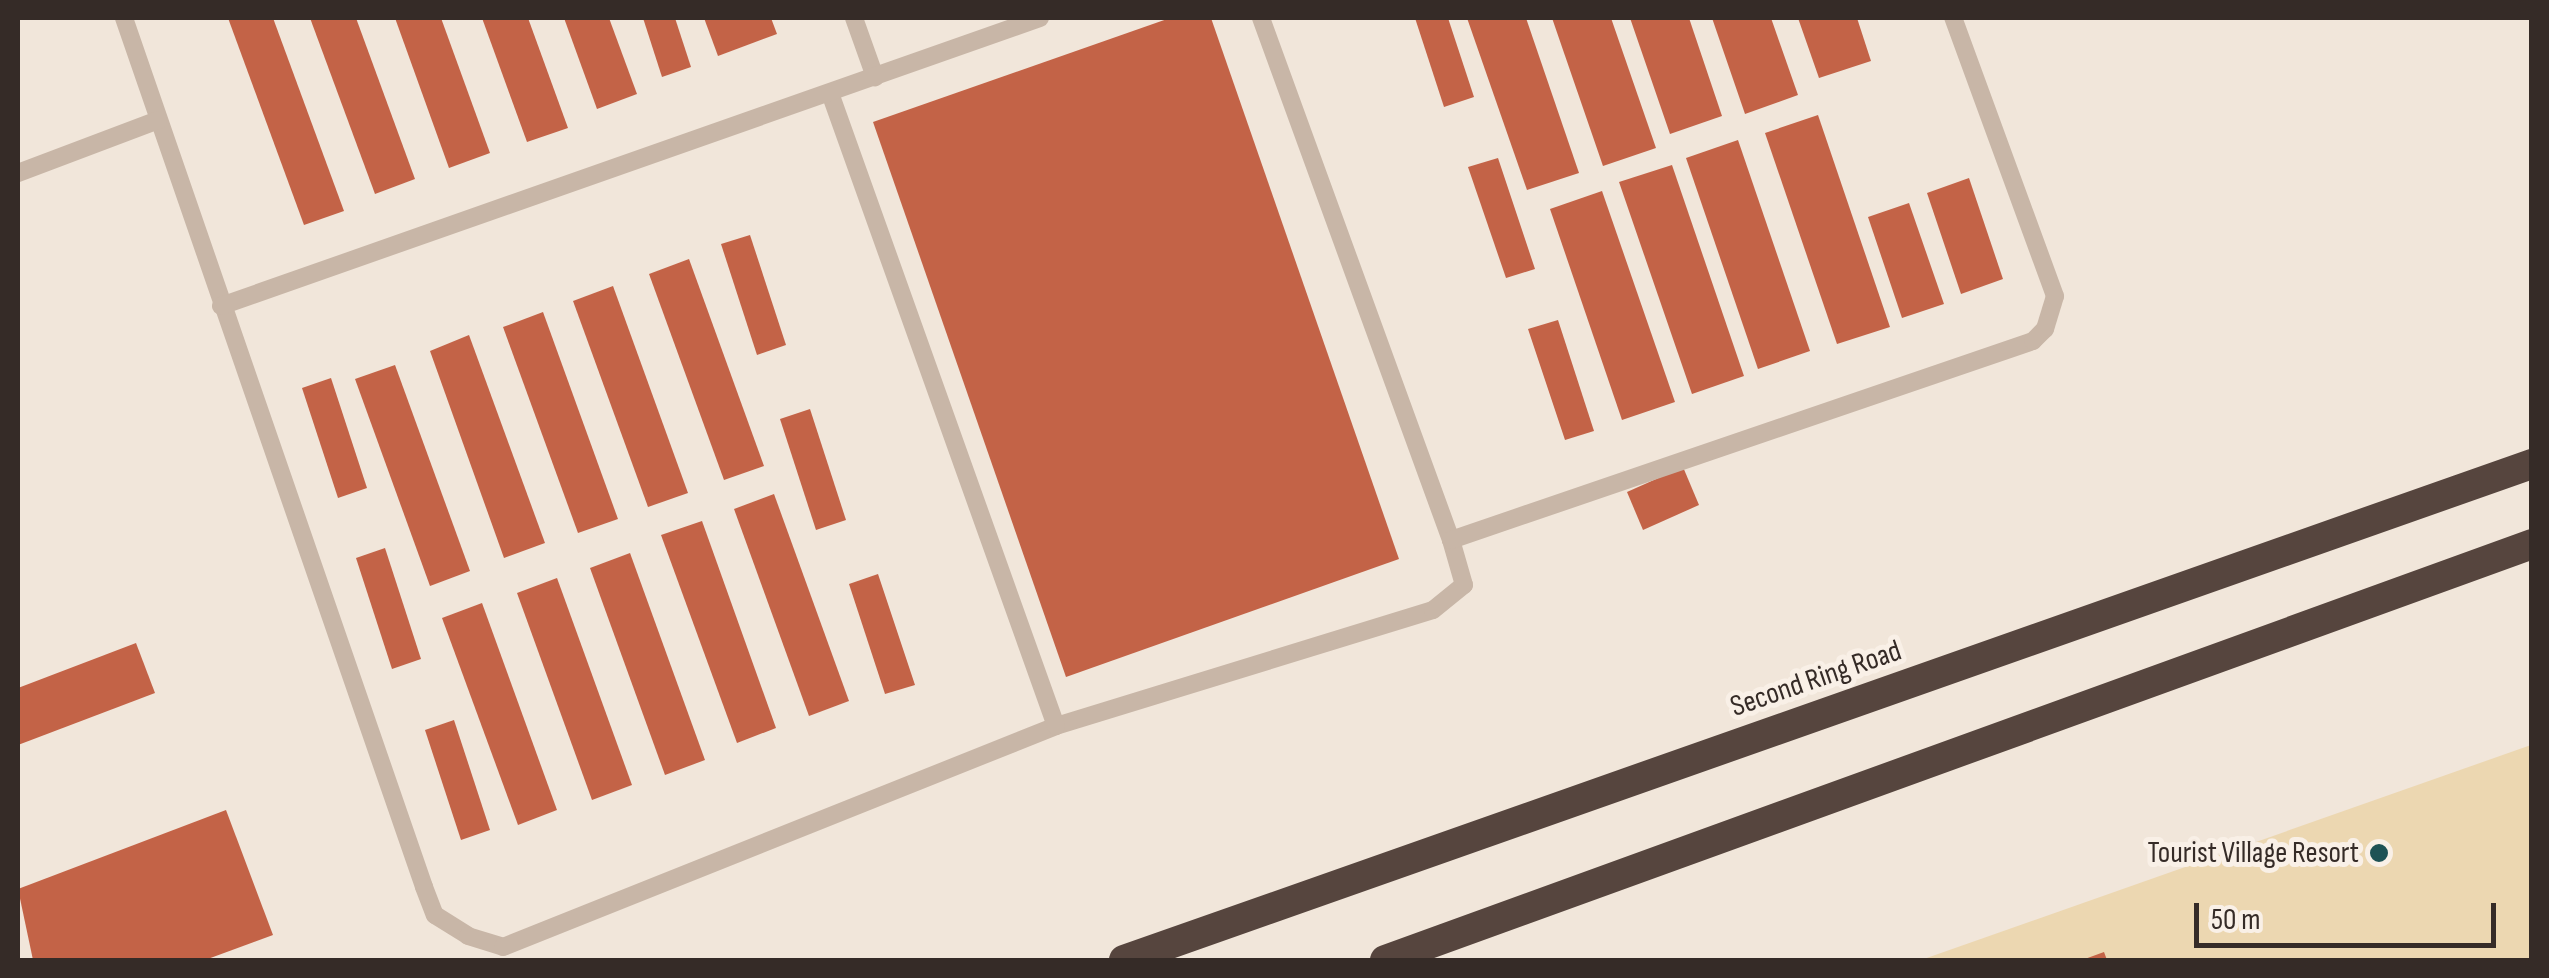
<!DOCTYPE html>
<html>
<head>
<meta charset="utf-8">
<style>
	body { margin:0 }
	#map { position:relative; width:2549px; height:978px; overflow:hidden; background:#f1e6da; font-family:"Sofia Sans Condensed",sans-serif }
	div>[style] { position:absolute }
	.sand>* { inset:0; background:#ecd7b1 }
	.building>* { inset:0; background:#c36347 }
	.lane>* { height:18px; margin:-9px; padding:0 9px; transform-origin:9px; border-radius:9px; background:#c8b6a7 }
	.highway>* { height:30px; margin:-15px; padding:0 15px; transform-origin:15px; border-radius:15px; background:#56453e }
	.dots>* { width:28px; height:28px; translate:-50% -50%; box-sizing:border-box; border:5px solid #f9f0e7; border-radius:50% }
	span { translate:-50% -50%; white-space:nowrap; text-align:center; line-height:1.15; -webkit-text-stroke:10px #f9f0e7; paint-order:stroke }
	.street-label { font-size:30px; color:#352b27 }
	.poi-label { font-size:30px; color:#352b27 }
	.right { translate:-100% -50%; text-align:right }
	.frame { position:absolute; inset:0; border:20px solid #352b27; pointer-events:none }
	.scale { position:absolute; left:2194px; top:903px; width:302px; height:45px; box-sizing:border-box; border:5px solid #352b27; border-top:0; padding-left:12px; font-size:30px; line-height:35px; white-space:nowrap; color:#352b27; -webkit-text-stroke:8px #f9f0e7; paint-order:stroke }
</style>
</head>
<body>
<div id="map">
	<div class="sand">
		<div style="clip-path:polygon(2531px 745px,2531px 960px,1921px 960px)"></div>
	</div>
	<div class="building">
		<div style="clip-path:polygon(228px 18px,273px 18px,344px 211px,304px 225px)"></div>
		<div style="clip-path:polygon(310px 18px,356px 18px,415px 179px,375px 194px)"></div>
		<div style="clip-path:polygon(395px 18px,441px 18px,490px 153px,449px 168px)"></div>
		<div style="clip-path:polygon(482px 18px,528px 18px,568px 128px,527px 142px)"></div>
		<div style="clip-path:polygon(564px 18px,609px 18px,637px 94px,597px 109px)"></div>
		<div style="clip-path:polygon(643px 18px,675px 18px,691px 67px,662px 77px)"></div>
		<div style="clip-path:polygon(704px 18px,771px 18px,777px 34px,718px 56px)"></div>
		<div style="clip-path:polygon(1170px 18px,1211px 18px,1399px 559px,1066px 677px,873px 122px)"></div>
		<div style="clip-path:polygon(1415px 18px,1448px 18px,1474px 97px,1444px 107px)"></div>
		<div style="clip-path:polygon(1467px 18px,1526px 18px,1579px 173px,1527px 190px)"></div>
		<div style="clip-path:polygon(1552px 18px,1611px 18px,1656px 148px,1603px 166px)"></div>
		<div style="clip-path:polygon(1630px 18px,1689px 18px,1722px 116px,1670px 134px)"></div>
		<div style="clip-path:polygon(1712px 18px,1771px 18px,1798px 95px,1745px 114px)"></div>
		<div style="clip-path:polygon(1798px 18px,1857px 18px,1871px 61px,1819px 78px)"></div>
		<div style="clip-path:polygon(1818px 115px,1890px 327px,1837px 344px,1765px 133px)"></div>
		<div style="clip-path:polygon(1738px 140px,1810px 351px,1758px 369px,1686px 158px)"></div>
		<div style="clip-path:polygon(1498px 158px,1535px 269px,1506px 278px,1468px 167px)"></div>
		<div style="clip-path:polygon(1672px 165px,1744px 376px,1692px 394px,1619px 182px)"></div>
		<div style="clip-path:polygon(1969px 178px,2003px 279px,1961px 294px,1927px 193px)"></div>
		<div style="clip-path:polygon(1602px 191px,1675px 402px,1622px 420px,1550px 209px)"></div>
		<div style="clip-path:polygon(1909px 203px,1944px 304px,1902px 318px,1868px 217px)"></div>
		<div style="clip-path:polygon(750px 235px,786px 345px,757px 355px,721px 244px)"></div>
		<div style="clip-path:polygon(689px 259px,764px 466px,724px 480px,649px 274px)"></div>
		<div style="clip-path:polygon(613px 286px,688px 493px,648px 507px,573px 301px)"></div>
		<div style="clip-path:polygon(543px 312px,618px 519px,578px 533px,503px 327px)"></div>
		<div style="clip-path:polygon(1558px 320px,1594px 431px,1565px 440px,1528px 329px)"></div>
		<div style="clip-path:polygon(469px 335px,545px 543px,504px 558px,430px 351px)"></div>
		<div style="clip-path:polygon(395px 365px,470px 571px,430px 586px,355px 379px)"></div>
		<div style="clip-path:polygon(331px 378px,367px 488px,338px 498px,302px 388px)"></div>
		<div style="clip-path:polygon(810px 409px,846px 520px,816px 530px,780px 419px)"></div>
		<div style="clip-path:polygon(1683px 467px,1699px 505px,1643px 530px,1627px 492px)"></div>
		<div style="clip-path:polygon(774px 494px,849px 701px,809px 716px,734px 509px)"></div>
		<div style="clip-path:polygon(702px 521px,776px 728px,737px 743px,661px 535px)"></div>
		<div style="clip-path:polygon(385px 548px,421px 659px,392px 669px,356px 558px)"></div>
		<div style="clip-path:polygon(630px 553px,705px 760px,665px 775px,590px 568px)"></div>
		<div style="clip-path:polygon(878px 574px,915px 685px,885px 694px,849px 584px)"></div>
		<div style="clip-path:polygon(557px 578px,632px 785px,592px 800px,517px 593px)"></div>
		<div style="clip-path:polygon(482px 603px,557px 810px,518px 825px,442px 618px)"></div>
		<div style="clip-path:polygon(136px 643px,155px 693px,18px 745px,18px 688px)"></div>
		<div style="clip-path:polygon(454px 720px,490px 830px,461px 840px,425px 730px)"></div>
		<div style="clip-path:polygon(226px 810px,273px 935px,205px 960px,33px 960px,18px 889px)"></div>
		<div style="clip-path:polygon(2104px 952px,2107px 960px,2082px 960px)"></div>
	</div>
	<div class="lane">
		<div style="left:124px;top:18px;width:919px;rotate:70.95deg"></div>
		<div style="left:424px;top:887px;width:30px;rotate:69deg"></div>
		<div style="left:435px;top:915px;width:39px;rotate:32deg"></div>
		<div style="left:468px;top:936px;width:37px;rotate:17deg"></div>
		<div style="left:503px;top:947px;width:596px;rotate:-21.78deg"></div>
		<div style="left:1056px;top:726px;width:394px;rotate:-17.1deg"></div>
		<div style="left:1433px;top:610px;width:40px;rotate:-39deg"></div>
		<div style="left:1464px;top:585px;width:47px;rotate:-106.1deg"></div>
		<div style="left:854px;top:18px;width:63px;rotate:70.4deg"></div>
		<div style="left:1261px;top:18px;width:556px;rotate:70deg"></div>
		<div style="left:1451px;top:540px;width:615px;rotate:-18.88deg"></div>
		<div style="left:2033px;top:341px;width:17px;rotate:-45deg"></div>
		<div style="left:2045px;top:329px;width:34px;rotate:-73deg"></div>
		<div style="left:2055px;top:296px;width:296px;rotate:-110.1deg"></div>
		<div style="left:830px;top:93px;width:672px;rotate:70.35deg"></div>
		<div style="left:18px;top:173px;width:150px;rotate:-20.7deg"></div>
		<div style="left:221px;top:306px;width:868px;rotate:-19.37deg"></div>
	</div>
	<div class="highway">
		<div style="left:1124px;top:960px;width:1493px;rotate:-19.41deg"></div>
		<div style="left:1385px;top:960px;width:1220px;rotate:-19.93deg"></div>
	</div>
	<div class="dots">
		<div style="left:2379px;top:853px;background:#1e5255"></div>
	</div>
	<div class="street-label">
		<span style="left:1816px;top:679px;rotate:-19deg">Second Ring Road</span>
	</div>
	<div class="poi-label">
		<span class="right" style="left:2359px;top:853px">Tourist Village Resort</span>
	</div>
	<div class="frame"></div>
	<div class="scale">50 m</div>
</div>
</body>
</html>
